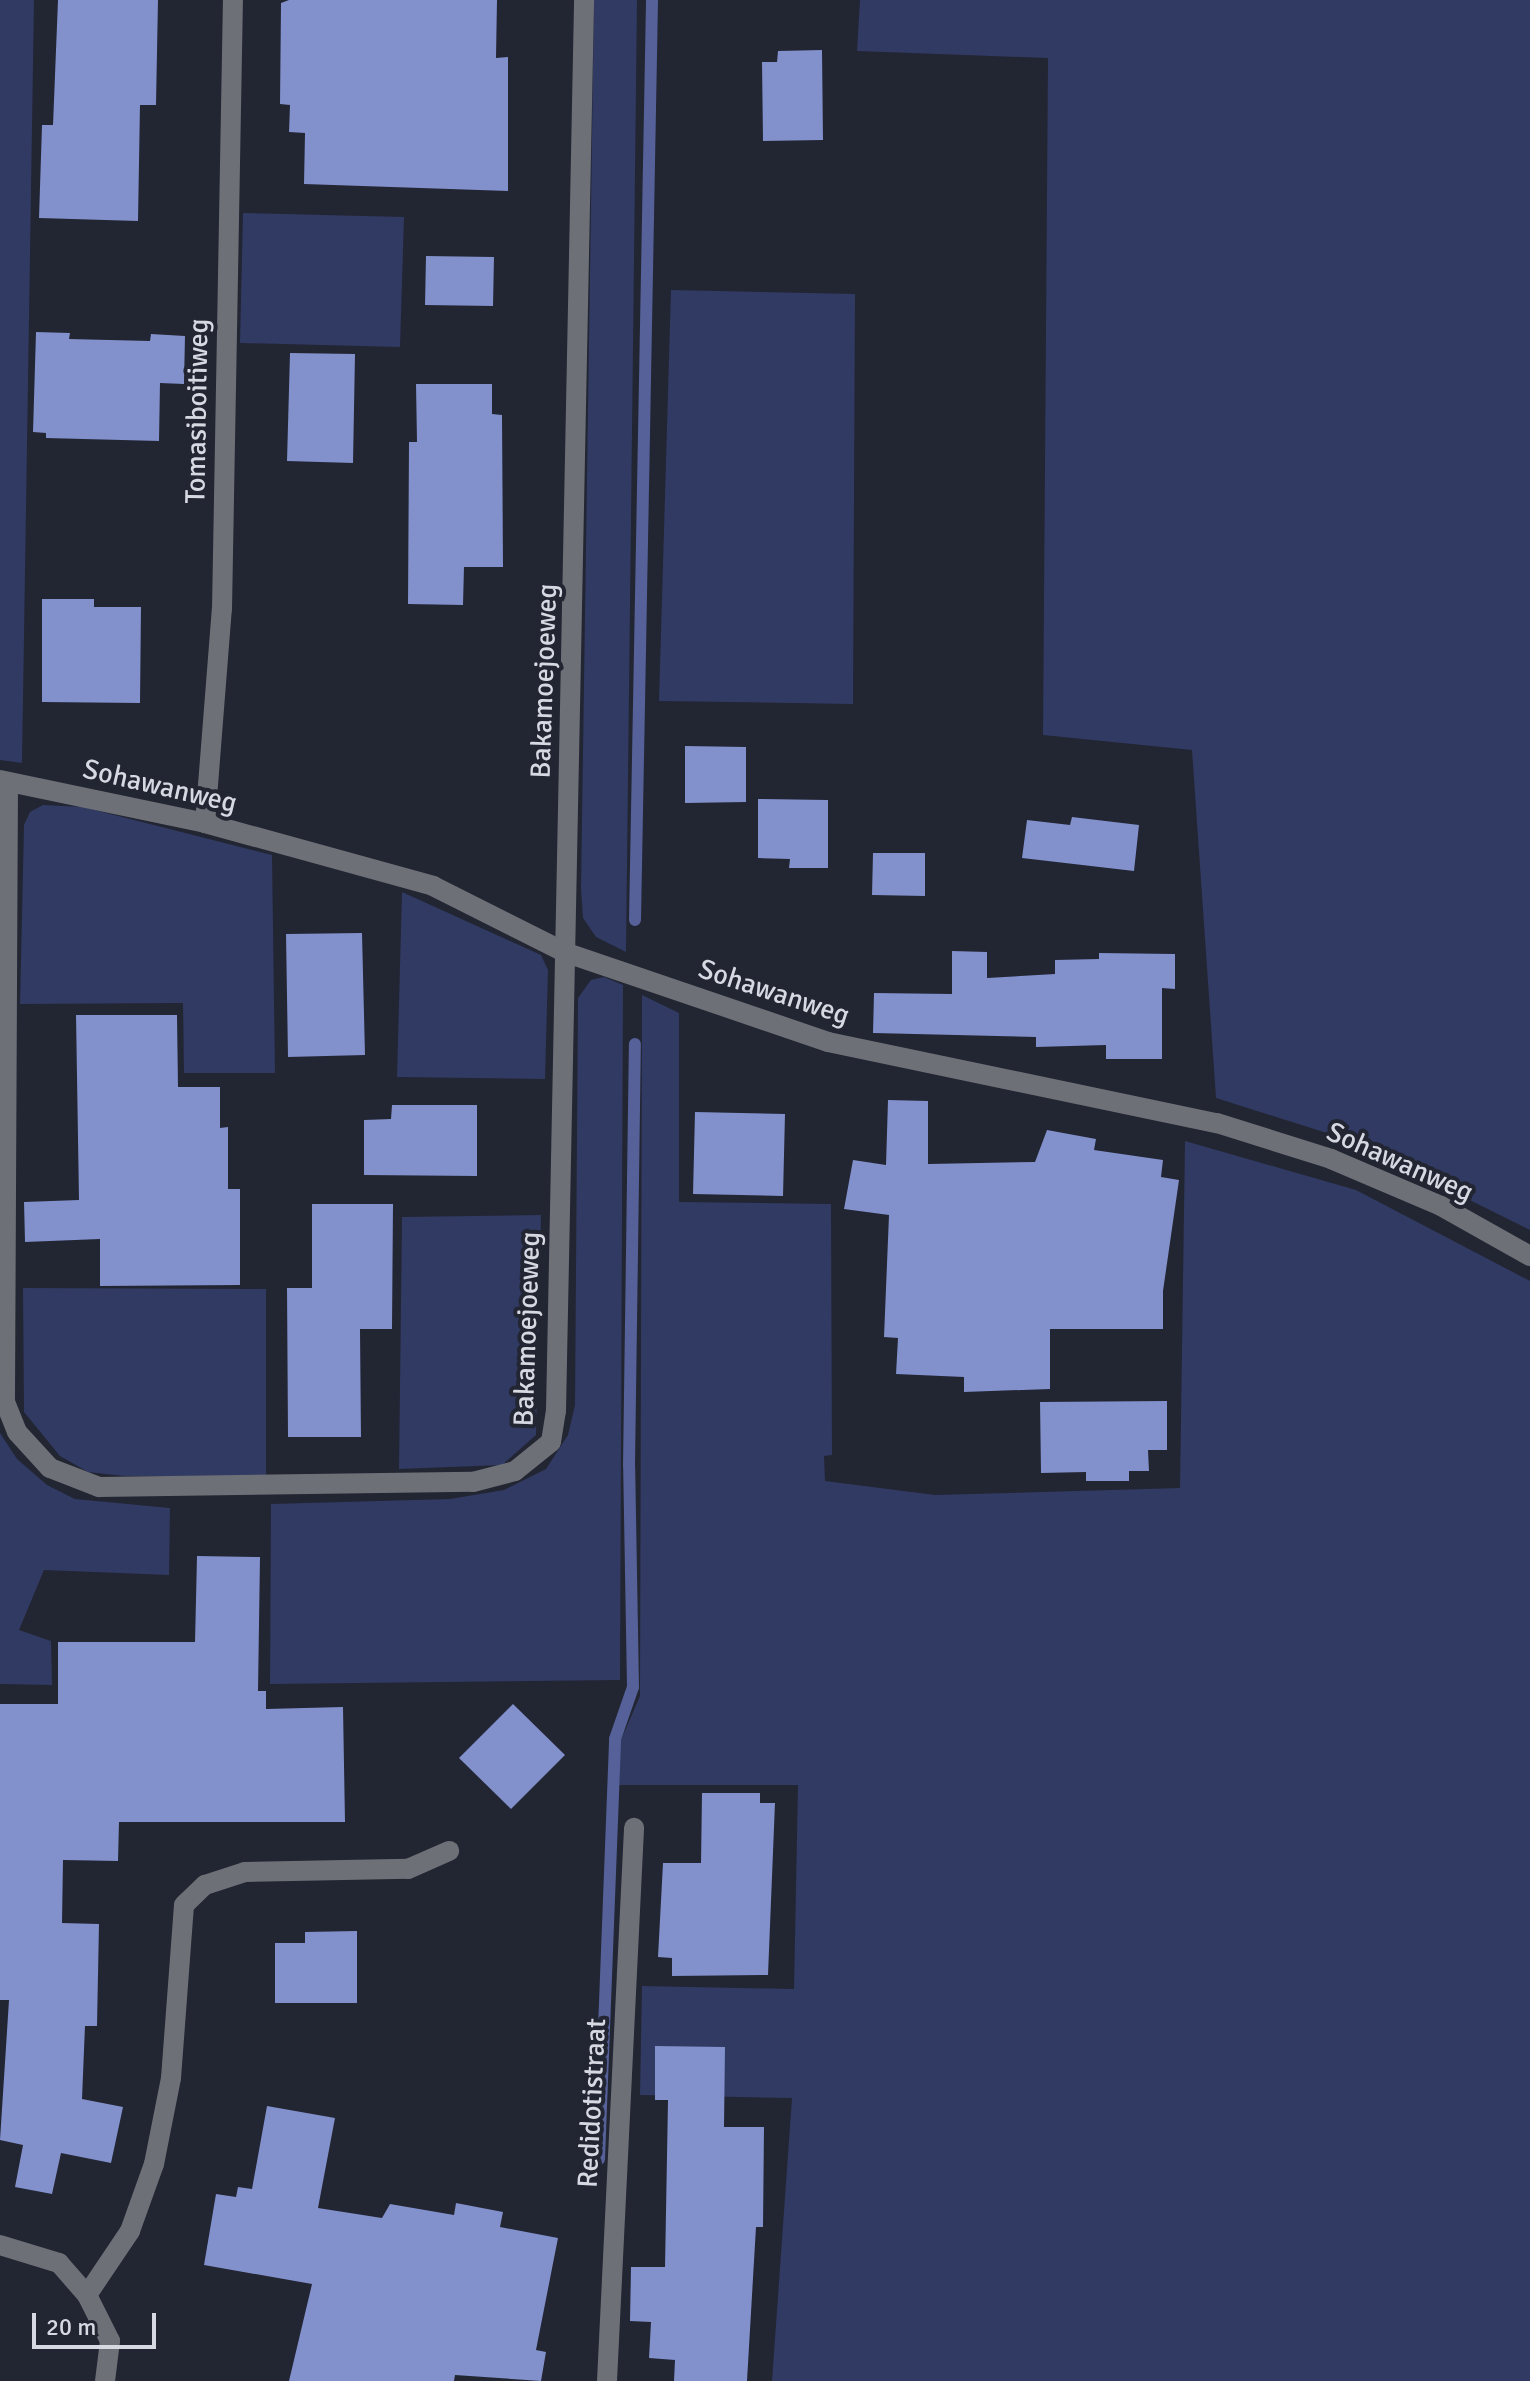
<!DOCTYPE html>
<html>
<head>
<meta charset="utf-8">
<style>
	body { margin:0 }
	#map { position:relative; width:1530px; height:2381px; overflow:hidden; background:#222532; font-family:Signika,sans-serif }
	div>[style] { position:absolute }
	.green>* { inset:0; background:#313a62 }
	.stream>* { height:12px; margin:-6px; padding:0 6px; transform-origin:6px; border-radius:6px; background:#556198 }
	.building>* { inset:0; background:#8290cb }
	.minor>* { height:20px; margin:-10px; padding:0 10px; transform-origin:10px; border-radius:10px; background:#6e7077 }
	span { translate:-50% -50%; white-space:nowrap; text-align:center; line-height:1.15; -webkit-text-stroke:8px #222532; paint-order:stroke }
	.street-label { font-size:28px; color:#d7d9e2 }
	.scale { position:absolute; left:32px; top:2313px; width:124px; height:36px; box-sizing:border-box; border:4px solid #d7d9e2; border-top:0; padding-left:10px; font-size:24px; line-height:28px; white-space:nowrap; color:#d7d9e2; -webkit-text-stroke:6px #222532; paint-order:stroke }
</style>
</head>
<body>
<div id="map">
	<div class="green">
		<div style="clip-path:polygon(0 0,34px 0,22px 763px,0 760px)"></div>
		<div style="clip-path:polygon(594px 0,637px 0,626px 952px,596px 937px,583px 918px,581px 888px)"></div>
		<div style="clip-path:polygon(860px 0,1530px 0,1530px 1230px,1349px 1140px,1216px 1098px,1192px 750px,1043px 735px,1048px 58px,857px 51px)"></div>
		<div style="clip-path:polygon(243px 213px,404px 217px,400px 347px,240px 343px)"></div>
		<div style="clip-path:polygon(671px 290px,855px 294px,853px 704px,659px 701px)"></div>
		<div style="clip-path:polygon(43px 805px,83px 807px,272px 855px,275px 1073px,184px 1073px,183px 1003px,20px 1004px,24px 825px,30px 812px)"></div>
		<div style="clip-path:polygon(402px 892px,541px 955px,548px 970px,545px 1079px,397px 1077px)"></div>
		<div style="clip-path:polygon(604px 977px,623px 985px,620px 1680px,270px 1684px,271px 1504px,450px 1499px,504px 1490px,546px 1469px,568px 1435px,575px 1405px,578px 998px,591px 980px)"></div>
		<div style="clip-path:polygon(642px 995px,679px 1013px,679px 1202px,831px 1204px,832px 1455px,824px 1456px,825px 1481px,935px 1495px,1180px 1488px,1185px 1141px,1356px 1190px,1530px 1281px,1530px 2381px,772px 2381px,792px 2098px,640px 2095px,642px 1986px,794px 1989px,798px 1785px,619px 1785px,620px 1742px,640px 1696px)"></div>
		<div style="clip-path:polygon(541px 1215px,536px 1435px,502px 1465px,399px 1469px,402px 1217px)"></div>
		<div style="clip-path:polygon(23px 1288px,266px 1289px,266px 1476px,124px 1476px,88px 1472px,60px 1456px,24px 1412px)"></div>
		<div style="clip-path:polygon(0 1433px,17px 1459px,47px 1485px,75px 1499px,170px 1508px,169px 1575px,44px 1570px,19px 1630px,51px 1641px,52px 1685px,0 1684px)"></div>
	</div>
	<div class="stream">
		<div style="left:635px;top:920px;width:920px;rotate:-88.94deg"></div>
		<div style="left:599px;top:2159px;width:420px;rotate:-87.8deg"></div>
		<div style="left:615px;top:1739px;width:55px;rotate:-70.9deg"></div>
		<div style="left:633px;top:1687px;width:221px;rotate:-91deg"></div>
		<div style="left:629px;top:1466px;width:422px;rotate:-89.2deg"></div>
	</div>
	<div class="building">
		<div style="clip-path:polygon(58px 0,158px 0,156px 105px,140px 105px,138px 221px,39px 218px,42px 125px,53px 125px)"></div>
		<div style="clip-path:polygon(289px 0,497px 0,496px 58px,508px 57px,508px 191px,304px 184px,305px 133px,289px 132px,290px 105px,280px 104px,281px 3px)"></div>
		<div style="clip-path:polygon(822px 50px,823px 140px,763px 141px,762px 62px,777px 62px,778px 51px)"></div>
		<div style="clip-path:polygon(426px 256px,494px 257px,493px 306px,425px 305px)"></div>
		<div style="clip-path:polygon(36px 332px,70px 333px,69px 339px,150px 341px,151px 334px,185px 336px,184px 384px,160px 383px,159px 441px,46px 438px,46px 433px,33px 432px)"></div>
		<div style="clip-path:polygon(290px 353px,355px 354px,353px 463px,287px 461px)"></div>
		<div style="clip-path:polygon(416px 384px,492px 384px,492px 414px,502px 415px,503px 567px,464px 567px,463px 605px,408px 604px,409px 442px,417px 442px)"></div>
		<div style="clip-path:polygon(42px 599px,94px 599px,94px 607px,141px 607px,140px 703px,42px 702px)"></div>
		<div style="clip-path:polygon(685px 746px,746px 747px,746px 802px,685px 803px)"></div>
		<div style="clip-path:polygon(758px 799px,828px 800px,828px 868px,789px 868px,790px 859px,758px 858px)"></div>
		<div style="clip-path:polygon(1072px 817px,1139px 825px,1134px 871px,1022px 858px,1027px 820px,1070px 825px)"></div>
		<div style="clip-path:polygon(873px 853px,925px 853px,925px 896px,872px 895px)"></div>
		<div style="clip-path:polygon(362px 933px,365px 1055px,288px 1057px,286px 934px)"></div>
		<div style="clip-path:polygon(952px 951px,987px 952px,987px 978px,1055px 974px,1055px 960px,1099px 959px,1099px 953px,1175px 954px,1175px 989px,1162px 988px,1162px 1059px,1106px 1059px,1106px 1045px,1036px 1047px,1036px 1037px,873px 1033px,874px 993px,952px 994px)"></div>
		<div style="clip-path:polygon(76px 1015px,177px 1015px,178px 1087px,220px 1087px,220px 1128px,228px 1127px,228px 1189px,240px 1189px,240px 1285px,100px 1286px,100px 1239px,25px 1242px,24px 1202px,79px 1200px)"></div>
		<div style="clip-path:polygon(888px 1100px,928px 1101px,928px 1164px,1035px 1162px,1047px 1130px,1096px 1139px,1094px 1150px,1163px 1160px,1161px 1177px,1179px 1180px,1163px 1291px,1163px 1329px,1050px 1329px,1050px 1389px,964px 1392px,964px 1377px,896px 1374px,898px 1338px,884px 1337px,889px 1215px,844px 1209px,853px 1160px,886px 1165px)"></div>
		<div style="clip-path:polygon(392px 1105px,477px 1105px,477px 1176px,364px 1175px,364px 1120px,391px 1119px)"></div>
		<div style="clip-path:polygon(695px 1112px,785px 1114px,783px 1196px,693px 1194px)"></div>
		<div style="clip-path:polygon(312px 1204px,393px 1204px,392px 1329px,360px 1329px,361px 1437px,288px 1437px,287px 1288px,312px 1288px)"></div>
		<div style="clip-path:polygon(1167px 1401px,1167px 1450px,1148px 1450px,1149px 1471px,1129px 1471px,1129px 1481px,1086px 1481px,1086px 1472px,1041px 1473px,1040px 1402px)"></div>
		<div style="clip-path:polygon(197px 1556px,260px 1557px,258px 1691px,266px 1691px,266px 1709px,343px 1707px,345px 1822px,119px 1822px,118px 1861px,63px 1860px,62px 1923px,99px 1924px,97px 2026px,85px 2026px,82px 2099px,123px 2107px,111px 2163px,61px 2153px,52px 2194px,15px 2187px,23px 2145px,0 2140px,9px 2000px,0 2000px,0 1704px,58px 1704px,58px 1642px,195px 1642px)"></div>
		<div style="clip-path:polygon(513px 1704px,565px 1755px,511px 1809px,459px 1758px)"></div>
		<div style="clip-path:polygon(702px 1793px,760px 1793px,760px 1803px,775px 1803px,768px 1975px,672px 1976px,672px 1958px,658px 1957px,663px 1863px,701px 1863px)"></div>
		<div style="clip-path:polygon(357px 1931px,357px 2003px,275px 2003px,275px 1943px,305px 1943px,305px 1932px)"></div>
		<div style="clip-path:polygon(655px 2046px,725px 2047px,724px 2127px,764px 2127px,763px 2227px,756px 2227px,747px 2381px,674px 2381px,675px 2360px,649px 2358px,651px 2322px,630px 2321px,631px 2267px,665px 2267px,668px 2100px,655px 2100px)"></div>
		<div style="clip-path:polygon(267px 2106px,335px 2118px,318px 2208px,382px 2218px,390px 2204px,454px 2215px,456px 2203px,503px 2212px,500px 2227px,558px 2238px,536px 2350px,546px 2352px,541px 2381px,455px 2375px,454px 2381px,289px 2381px,312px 2284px,204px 2265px,216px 2194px,236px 2197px,238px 2187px,252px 2189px)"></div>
	</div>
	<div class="minor">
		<div style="left:0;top:780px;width:209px;rotate:11.8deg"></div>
		<div style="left:205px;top:823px;width:237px;rotate:15.4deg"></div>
		<div style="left:433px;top:886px;width:147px;rotate:26.7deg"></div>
		<div style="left:564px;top:952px;width:279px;rotate:18.8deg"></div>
		<div style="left:828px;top:1042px;width:397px;rotate:11.8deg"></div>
		<div style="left:1217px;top:1123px;width:120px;rotate:17.5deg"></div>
		<div style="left:1331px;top:1159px;width:120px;rotate:23.1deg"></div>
		<div style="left:1441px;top:1206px;width:102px;rotate:29.3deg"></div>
		<div style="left:8px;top:782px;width:620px;rotate:90.28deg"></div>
		<div style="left:5px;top:1402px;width:32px;rotate:68deg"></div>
		<div style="left:17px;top:1432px;width:49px;rotate:47.5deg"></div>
		<div style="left:50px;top:1468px;width:53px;rotate:21.2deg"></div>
		<div style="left:99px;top:1487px;width:374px;rotate:-0.8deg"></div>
		<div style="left:473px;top:1482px;width:43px;rotate:-14.7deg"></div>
		<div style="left:515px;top:1471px;width:46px;rotate:-38.9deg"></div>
		<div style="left:551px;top:1442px;width:31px;rotate:-81deg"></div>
		<div style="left:556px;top:1411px;width:1411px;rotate:-88.86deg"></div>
		<div style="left:205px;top:823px;width:215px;rotate:-85.5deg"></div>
		<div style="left:222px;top:609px;width:609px;rotate:-88.97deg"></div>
		<div style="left:0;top:2245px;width:62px;rotate:17deg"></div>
		<div style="left:59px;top:2263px;width:43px;rotate:48.8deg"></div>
		<div style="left:87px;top:2295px;width:51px;rotate:63.4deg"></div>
		<div style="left:110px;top:2341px;width:40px;rotate:97.1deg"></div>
		<div style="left:87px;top:2295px;width:77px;rotate:-56.1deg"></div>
		<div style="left:130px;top:2231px;width:71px;rotate:-70.3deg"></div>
		<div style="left:154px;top:2164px;width:88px;rotate:-78.8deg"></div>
		<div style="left:171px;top:2078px;width:173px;rotate:-85.7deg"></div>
		<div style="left:184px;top:1905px;width:29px;rotate:-44deg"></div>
		<div style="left:205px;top:1885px;width:42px;rotate:-18deg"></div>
		<div style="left:245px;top:1872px;width:163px;rotate:-1.1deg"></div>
		<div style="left:408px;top:1869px;width:45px;rotate:-23.7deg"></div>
		<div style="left:607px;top:2381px;width:554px;rotate:-87.2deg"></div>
	</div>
	<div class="street-label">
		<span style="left:197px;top:411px;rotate:-89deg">Tomasiboitiweg</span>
		<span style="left:544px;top:681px;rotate:-88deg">Bakamoejoeweg</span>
		<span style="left:160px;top:786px;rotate:13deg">Sohawanweg</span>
		<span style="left:774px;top:992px;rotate:18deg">Sohawanweg</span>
		<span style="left:1400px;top:1162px;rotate:24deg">Sohawanweg</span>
		<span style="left:527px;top:1329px;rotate:-88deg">Bakamoejoeweg</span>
		<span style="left:592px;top:2103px;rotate:-87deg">Redidotistraat</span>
	</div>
	<div class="scale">20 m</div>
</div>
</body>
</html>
